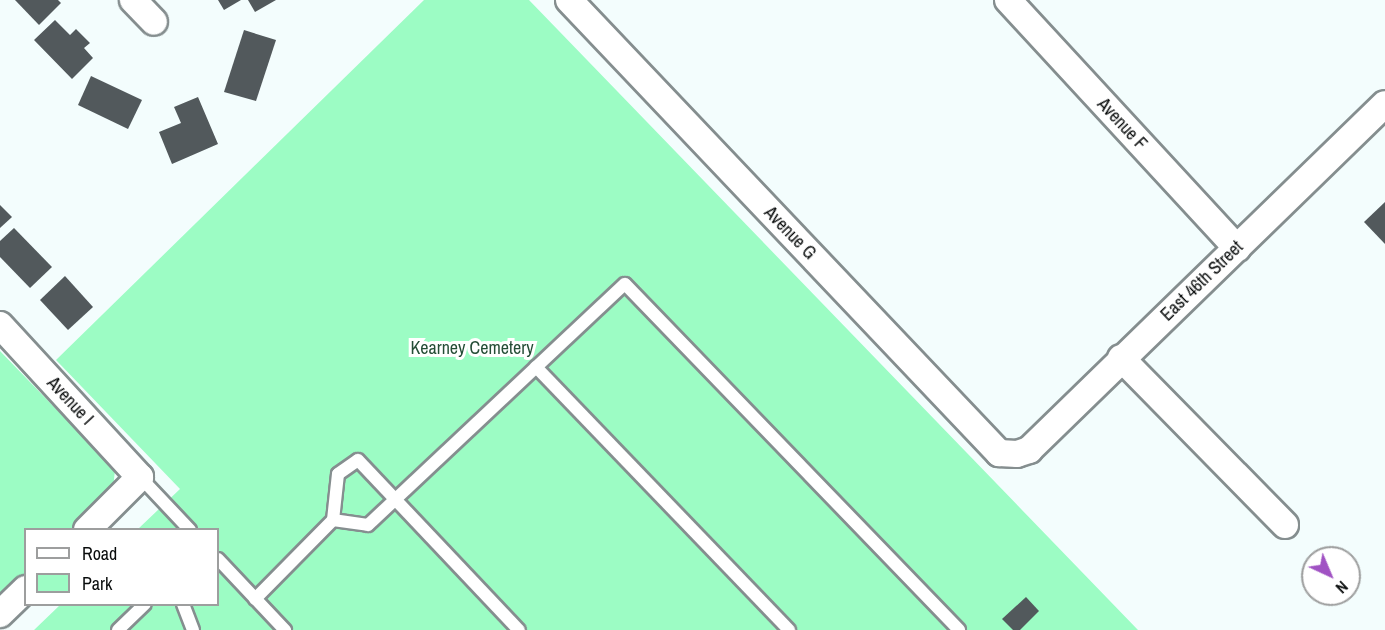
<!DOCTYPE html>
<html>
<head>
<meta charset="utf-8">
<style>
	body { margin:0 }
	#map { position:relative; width:1385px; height:630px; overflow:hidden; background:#f3fdfd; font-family:"Archivo Narrow",sans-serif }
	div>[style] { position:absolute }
	.green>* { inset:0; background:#9cfcc4 }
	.building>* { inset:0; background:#52595c }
	.roads { filter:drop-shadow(2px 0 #858e8f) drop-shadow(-2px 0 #858e8f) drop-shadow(0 2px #858e8f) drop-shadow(0 -2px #858e8f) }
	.service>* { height:12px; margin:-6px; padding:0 6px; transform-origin:6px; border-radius:6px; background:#fff }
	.minor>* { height:26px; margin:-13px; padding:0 13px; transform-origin:13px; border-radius:13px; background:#fff }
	span { translate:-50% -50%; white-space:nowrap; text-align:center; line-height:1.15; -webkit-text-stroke:6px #fff; paint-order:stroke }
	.street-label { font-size:18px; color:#090c0c }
	.park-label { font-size:18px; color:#244d36 }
	.legend { position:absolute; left:24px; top:528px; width:195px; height:78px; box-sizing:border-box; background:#fff; border:2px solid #9d9e9e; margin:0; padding:8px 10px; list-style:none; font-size:18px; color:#090c0c }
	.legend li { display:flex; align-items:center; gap:12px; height:30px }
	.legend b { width:30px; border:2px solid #9d9e9e }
	.north { position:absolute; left:1301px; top:546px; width:60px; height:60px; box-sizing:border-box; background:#fff; border:2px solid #9d9e9e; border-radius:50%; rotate:136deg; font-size:16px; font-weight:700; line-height:24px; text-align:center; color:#090c0c }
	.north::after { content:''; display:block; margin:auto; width:21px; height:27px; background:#a052c3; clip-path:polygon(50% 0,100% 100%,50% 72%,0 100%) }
</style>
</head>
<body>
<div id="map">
	<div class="green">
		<div style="clip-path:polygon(424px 0,529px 0,1138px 630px,34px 630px,60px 605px,218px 604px,218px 530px,138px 529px,180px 489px,56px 360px)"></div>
		<div style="clip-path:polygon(0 351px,115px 470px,113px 489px,75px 529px,26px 530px,25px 577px,0 601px)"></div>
	</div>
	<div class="building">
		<div style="clip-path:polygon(15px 0,58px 0,61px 3px,39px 25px)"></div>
		<div style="clip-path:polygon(218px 0,241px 0,224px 10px)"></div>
		<div style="clip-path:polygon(248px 0,276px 0,255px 12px)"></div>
		<div style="clip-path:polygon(55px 20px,70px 35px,76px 29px,90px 43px,84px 48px,93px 58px,72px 79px,34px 40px)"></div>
		<div style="clip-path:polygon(244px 30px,276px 40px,256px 101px,224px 92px)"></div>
		<div style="clip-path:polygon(91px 76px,142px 100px,128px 129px,78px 105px)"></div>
		<div style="clip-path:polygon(198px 97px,218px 144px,172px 164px,159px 132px,181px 123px,174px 107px)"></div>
		<div style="clip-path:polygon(1385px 202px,1385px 244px,1364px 222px)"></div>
		<div style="clip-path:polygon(0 205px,12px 217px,0 228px)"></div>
		<div style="clip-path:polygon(14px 228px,52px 267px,30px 288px,0 257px,0 241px)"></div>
		<div style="clip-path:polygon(65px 276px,93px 307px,68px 330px,40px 300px)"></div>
		<div style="clip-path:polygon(1026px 597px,1039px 611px,1020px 630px,1013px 630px,1002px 619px)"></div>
	</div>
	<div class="roads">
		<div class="service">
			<div style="left:536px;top:367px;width:365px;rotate:46.1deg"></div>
			<div style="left:140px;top:477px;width:73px;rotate:46.7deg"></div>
			<div style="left:333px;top:520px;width:46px;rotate:-83.8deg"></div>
			<div style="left:338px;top:474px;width:24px;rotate:-35deg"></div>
			<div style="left:358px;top:460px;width:234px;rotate:46.6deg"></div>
			<div style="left:218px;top:559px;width:98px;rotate:46.7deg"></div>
			<div style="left:255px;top:599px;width:111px;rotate:-45.4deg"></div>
			<div style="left:333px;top:520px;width:35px;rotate:8deg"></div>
			<div style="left:368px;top:525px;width:352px;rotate:-43.2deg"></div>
			<div style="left:625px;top:284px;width:481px;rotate:46deg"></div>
			<div style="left:183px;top:604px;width:28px;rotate:69deg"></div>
			<div style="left:118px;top:630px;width:37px;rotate:-44deg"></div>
		</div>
		<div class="minor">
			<div style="left:133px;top:0;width:30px;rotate:46deg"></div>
			<div style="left:569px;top:0;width:625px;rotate:46.49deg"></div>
			<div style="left:999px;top:453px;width:18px;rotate:3deg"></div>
			<div style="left:1017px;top:454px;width:13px;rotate:-18deg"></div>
			<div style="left:1029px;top:450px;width:496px;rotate:-44.2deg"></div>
			<div style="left:1008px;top:0;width:338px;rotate:47.3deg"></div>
			<div style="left:0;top:325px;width:207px;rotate:47.4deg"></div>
			<div style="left:140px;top:477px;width:75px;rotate:135deg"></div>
			<div style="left:1121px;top:358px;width:234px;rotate:45.5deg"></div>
			<div style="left:0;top:614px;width:36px;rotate:-44deg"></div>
		</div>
	</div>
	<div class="street-label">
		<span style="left:1122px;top:124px;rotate:47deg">Avenue F</span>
		<span style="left:790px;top:233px;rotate:46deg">Avenue G</span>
		<span style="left:1202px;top:281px;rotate:-44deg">East 46th Street</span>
		<span style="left:70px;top:401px;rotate:47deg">Avenue I</span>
	</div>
	<div class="park-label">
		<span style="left:472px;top:348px">Kearney Cemetery</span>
	</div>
	<ul class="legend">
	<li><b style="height:8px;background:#fff"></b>Road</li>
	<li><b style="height:16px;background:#9cfcc4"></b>Park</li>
	</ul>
	<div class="north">N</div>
</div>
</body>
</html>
